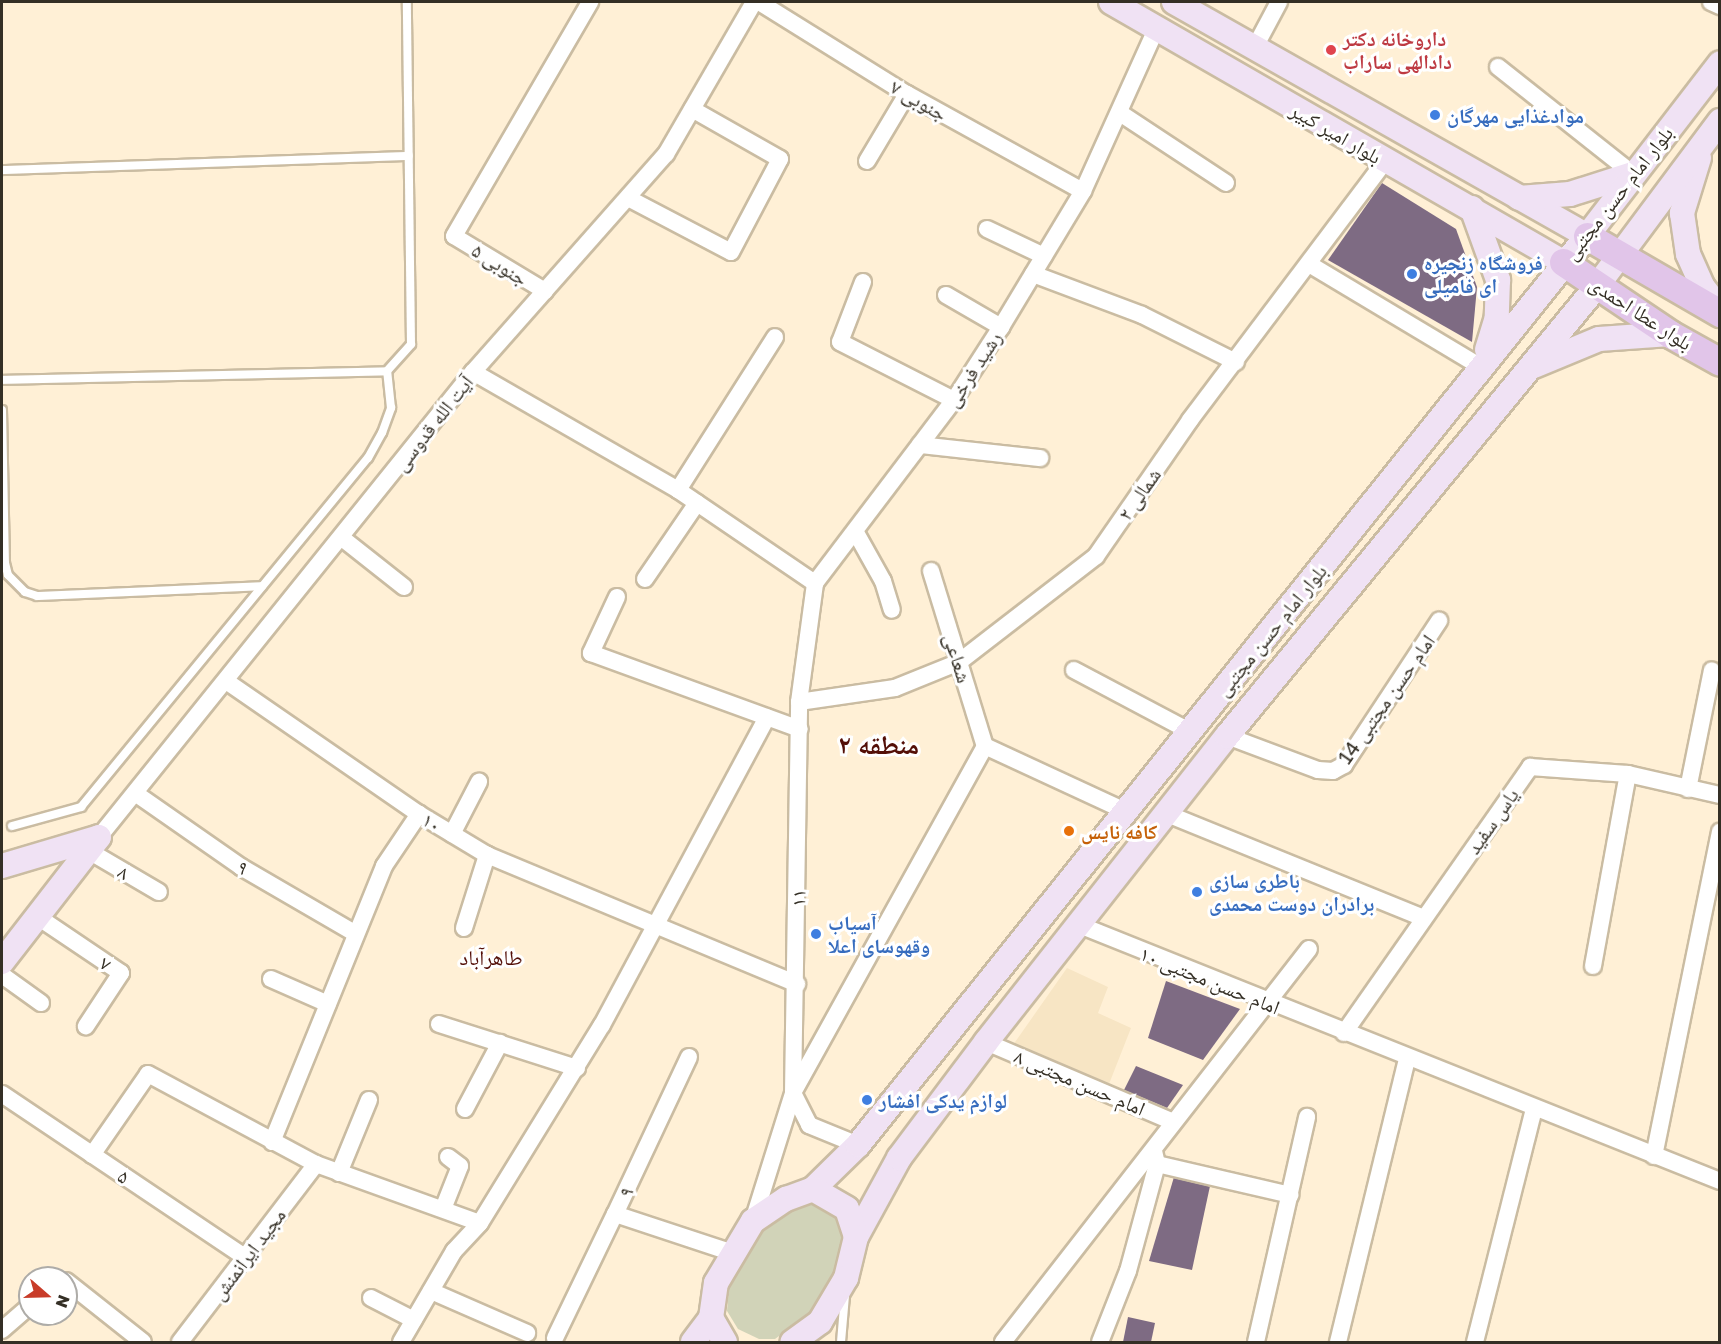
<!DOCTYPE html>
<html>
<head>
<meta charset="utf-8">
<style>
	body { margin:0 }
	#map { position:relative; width:1721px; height:1344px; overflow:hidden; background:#fff0d6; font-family:"Golos Text","Noto Naskh Arabic",sans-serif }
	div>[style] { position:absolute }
	.built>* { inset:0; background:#f7e5c4 }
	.green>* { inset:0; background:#d1d3b8 }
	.building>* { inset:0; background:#7e6b83 }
	.roads { filter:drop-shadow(2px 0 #cabca2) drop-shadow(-2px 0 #cabca2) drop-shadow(0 2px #cabca2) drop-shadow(0 -2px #cabca2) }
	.lane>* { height:8px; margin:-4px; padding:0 4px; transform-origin:4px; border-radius:4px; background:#fff }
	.street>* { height:16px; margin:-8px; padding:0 8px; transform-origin:8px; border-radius:8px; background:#fff }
	.secondary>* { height:24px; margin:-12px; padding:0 12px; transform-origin:12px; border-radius:12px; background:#f0e2f4 }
	.primary>* { height:27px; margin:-13.5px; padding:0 13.5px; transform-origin:13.5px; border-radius:13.5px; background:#e1c5e9 }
	.dots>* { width:16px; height:16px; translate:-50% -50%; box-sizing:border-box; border:3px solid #fff; border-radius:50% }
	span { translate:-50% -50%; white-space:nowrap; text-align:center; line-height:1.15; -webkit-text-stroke:6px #fff; paint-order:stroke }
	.health-label { font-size:20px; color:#be3a42; font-weight:700 }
	.left { translate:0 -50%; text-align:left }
	.street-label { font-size:20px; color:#342f25 }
	.shop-label { font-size:20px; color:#366cbe; font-weight:700 }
	.food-label { font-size:20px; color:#c56008; font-weight:700 }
	.neighbourhood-label { font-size:21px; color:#530f07 }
	.district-label { font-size:26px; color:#530f07; font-weight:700 }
	.frame { position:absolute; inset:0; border:3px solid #342f25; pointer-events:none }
	.north { position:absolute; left:18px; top:1266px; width:60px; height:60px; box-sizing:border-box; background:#fff; border:2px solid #aeaca8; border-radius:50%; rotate:110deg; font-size:16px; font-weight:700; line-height:24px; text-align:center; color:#342f25 }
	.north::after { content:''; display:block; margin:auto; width:21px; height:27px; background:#c83c29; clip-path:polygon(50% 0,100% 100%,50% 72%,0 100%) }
</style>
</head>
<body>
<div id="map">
	<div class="built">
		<div style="clip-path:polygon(1067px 968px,1108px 987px,1098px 1013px,1131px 1028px,1109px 1084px,1013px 1045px)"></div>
	</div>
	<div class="green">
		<div style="clip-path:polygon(812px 1203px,836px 1217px,843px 1238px,834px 1273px,810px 1313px,775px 1339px,759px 1339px,738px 1329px,727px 1311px,729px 1287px,763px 1230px,792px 1210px)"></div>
	</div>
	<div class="building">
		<div style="clip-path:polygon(1382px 183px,1456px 229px,1477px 287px,1472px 342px,1328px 260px)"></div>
		<div style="clip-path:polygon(1166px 981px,1240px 1009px,1203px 1060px,1148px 1038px)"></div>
		<div style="clip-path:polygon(1136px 1066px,1183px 1085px,1167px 1108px,1124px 1090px)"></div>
		<div style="clip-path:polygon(1174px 1177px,1210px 1186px,1192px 1270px,1149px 1261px)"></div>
		<div style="clip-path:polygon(1128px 1317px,1155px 1323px,1151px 1342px,1123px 1342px)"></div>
	</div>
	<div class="roads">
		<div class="lane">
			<div style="left:2px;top:170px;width:407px;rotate:-2deg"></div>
			<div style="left:2px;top:380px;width:385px;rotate:-1.3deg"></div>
			<div style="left:2px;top:410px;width:153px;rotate:88.9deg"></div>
			<div style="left:5px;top:563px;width:12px;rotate:76deg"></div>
			<div style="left:8px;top:575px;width:24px;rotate:45deg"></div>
			<div style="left:25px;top:592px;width:13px;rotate:18deg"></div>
			<div style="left:37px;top:596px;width:225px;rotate:-2.5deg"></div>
			<div style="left:12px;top:826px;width:72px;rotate:-15.4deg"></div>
			<div style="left:81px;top:807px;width:452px;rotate:-50.6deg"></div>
			<div style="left:368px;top:458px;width:29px;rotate:-61deg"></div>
			<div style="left:382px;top:433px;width:27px;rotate:-70deg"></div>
			<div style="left:391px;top:408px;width:37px;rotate:-96deg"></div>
			<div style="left:387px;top:371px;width:36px;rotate:-48deg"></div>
			<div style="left:411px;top:344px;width:342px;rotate:-90.7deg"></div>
			<div style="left:841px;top:1342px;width:47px;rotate:-85.1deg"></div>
		</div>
		<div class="street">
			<div style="left:759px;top:2px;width:174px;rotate:31.9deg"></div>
			<div style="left:907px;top:94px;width:201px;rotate:28.9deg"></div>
			<div style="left:1711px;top:2px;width:10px;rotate:24deg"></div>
			<div style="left:1254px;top:49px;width:53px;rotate:-62deg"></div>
			<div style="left:1498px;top:67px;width:172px;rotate:38.4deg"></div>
			<div style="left:1120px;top:113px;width:127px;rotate:33.4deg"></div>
			<div style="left:867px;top:161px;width:78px;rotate:-59.2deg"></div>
			<div style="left:628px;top:198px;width:116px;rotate:27.7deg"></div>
			<div style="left:731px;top:252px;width:105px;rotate:-62.2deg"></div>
			<div style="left:780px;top:159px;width:101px;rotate:-150.4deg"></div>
			<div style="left:987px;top:229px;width:63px;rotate:25.3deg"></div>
			<div style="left:1309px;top:264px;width:200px;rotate:30.9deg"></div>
			<div style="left:1033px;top:274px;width:116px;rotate:20.6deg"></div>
			<div style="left:1142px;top:315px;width:105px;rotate:26.6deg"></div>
			<div style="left:863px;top:282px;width:64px;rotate:111deg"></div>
			<div style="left:840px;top:342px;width:128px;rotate:27deg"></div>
			<div style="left:545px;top:291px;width:106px;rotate:-148.9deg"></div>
			<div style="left:454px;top:236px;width:271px;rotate:-59.8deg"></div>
			<div style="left:946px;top:295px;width:64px;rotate:30.2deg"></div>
			<div style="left:473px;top:372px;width:237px;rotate:29.9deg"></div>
			<div style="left:678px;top:490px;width:166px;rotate:34.2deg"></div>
			<div style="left:920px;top:445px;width:121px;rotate:6.2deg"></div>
			<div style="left:678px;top:490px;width:181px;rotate:-57.6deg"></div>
			<div style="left:855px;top:531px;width:57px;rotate:60.8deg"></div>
			<div style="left:883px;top:581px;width:30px;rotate:73deg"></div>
			<div style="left:342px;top:538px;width:79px;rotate:38.3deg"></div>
			<div style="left:931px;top:571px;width:183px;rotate:72.9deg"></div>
			<div style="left:645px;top:579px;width:92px;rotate:-55.6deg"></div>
			<div style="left:617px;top:597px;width:62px;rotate:114.9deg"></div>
			<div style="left:591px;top:653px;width:222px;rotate:20deg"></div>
			<div style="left:1074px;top:670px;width:130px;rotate:27.9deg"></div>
			<div style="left:226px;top:681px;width:234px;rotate:34.6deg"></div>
			<div style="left:419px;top:814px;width:79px;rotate:31.1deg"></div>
			<div style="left:487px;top:855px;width:336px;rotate:22.6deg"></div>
			<div style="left:799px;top:702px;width:97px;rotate:-8.3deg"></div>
			<div style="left:895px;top:688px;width:69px;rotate:-22.1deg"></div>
			<div style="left:959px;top:662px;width:173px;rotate:-37.7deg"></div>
			<div style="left:1096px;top:556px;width:165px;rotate:-55.3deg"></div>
			<div style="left:1190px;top:420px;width:324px;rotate:-53deg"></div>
			<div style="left:1227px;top:736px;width:97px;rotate:20.5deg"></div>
			<div style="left:1318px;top:770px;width:15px;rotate:4deg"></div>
			<div style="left:1333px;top:771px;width:13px;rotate:-29deg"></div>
			<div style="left:1344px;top:765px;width:173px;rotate:-56.6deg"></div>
			<div style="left:985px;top:746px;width:152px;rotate:24.9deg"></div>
			<div style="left:1688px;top:789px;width:121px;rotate:-78.6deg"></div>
			<div style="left:135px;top:793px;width:129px;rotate:34.9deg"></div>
			<div style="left:241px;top:867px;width:133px;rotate:30.2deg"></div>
			<div style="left:1165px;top:813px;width:279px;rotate:22.1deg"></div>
			<div style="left:452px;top:834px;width:59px;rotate:-62.6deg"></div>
			<div style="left:99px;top:837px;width:597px;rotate:-51.19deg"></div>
			<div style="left:473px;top:372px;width:291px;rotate:-48.5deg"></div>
			<div style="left:666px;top:154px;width:176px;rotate:-59.9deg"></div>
			<div style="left:89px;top:851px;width:81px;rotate:30.4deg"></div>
			<div style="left:38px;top:917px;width:100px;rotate:34deg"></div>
			<div style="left:121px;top:973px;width:64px;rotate:123.4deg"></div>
			<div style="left:1077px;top:924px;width:692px;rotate:21.79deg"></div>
			<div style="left:464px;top:928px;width:77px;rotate:-72.5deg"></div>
			<div style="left:1593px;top:966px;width:195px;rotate:-79.7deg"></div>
			<div style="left:2px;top:975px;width:48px;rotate:35.7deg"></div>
			<div style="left:271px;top:979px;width:62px;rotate:23.7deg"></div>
			<div style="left:439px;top:1024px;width:145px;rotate:17.7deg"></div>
			<div style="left:1344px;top:1033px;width:325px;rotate:-55deg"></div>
			<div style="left:1530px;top:767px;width:98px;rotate:4.1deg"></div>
			<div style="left:1628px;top:774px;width:94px;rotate:12.9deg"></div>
			<div style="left:986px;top:1042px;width:204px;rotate:23.1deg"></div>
			<div style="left:689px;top:1057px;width:174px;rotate:115.2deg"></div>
			<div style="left:615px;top:1214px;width:124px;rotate:18.3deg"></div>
			<div style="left:795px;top:1089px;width:392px;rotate:-61deg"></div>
			<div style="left:793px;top:1093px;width:36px;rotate:63deg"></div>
			<div style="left:809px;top:1125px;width:53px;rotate:22.2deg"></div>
			<div style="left:2px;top:1094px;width:294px;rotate:33.9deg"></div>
			<div style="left:465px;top:1109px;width:75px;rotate:-62.1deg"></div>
			<div style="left:272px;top:1142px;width:298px;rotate:-67.9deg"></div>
			<div style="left:384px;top:866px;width:63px;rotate:-56.1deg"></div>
			<div style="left:92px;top:1155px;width:98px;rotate:-55.3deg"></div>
			<div style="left:148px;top:1074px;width:191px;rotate:28.2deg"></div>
			<div style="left:316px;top:1164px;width:174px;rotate:19.8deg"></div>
			<div style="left:1654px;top:1156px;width:331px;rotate:-78.5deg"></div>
			<div style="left:1157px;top:1164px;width:137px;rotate:13.1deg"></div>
			<div style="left:339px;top:1173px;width:79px;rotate:-67.7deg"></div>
			<div style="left:443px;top:1209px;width:46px;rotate:-68.4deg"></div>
			<div style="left:460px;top:1166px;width:15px;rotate:-143deg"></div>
			<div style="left:753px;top:1221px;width:134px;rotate:-72.6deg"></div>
			<div style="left:793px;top:1093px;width:391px;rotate:-89.1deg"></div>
			<div style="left:799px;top:702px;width:120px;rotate:-82.3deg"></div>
			<div style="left:815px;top:583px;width:230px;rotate:-52.8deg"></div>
			<div style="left:954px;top:400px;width:87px;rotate:-57.2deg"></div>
			<div style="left:1001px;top:327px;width:159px;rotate:-58.9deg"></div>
			<div style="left:1083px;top:191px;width:178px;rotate:-65.7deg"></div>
			<div style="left:66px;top:1281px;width:98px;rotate:38.4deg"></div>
			<div style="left:431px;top:1291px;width:105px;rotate:23.6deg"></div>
			<div style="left:371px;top:1298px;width:48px;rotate:27.1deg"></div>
			<div style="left:2px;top:1330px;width:37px;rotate:-41deg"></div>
			<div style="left:555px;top:1338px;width:138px;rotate:-64.2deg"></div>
			<div style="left:180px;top:1342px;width:224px;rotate:-52.6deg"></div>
			<div style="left:401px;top:1342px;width:105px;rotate:-59.8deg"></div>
			<div style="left:454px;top:1251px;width:38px;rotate:-47deg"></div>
			<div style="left:480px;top:1223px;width:233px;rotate:-58.4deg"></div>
			<div style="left:602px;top:1025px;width:349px;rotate:-61.8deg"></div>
			<div style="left:1003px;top:1342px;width:498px;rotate:-52.1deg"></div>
			<div style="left:1100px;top:1342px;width:76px;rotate:-68.5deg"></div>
			<div style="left:1128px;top:1271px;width:111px;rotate:-74.8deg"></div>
			<div style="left:1157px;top:1164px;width:13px;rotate:-103deg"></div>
			<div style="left:1256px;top:1342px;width:231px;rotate:-77.2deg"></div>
			<div style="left:1338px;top:1342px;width:292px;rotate:-76.3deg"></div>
			<div style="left:1475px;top:1342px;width:241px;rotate:-75.8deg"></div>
		</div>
		<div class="secondary">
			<div style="left:1111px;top:2px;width:521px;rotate:29.91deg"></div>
			<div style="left:1174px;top:2px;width:475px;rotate:29.5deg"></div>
			<div style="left:1699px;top:158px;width:58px;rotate:107.2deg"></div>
			<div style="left:1682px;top:213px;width:41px;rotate:81.7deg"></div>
			<div style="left:1688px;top:254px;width:35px;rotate:66deg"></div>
			<div style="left:1702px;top:286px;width:29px;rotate:52deg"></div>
			<div style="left:1519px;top:198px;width:51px;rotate:-4.5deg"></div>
			<div style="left:1570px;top:194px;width:66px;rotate:-17.6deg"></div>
			<div style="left:1472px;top:208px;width:77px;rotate:70.1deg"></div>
			<div style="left:1498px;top:280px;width:37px;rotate:92deg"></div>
			<div style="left:1497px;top:317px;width:34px;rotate:107deg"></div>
			<div style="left:1534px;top:366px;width:70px;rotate:-22.6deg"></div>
			<div style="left:1599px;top:339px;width:71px;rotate:-4deg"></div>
			<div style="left:2px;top:866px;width:101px;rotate:-16.6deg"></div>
			<div style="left:2px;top:962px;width:158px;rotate:-52.2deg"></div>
			<div style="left:813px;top:1189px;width:63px;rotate:-44.4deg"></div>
			<div style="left:858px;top:1145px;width:1165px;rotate:-51.27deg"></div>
			<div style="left:1587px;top:236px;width:218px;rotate:-52.4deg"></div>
			<div style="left:856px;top:1237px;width:90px;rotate:-61.4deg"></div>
			<div style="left:899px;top:1158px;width:145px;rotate:-53.1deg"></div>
			<div style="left:986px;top:1042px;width:390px;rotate:-51.8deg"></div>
			<div style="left:1227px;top:736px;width:583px;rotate:-50.57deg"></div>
			<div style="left:1597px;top:286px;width:206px;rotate:-53.3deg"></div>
			<div style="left:693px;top:1342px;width:30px;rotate:-53deg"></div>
			<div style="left:725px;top:1342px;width:28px;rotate:-120deg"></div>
			<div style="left:711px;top:1318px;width:35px;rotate:-82deg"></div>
			<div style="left:716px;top:1283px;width:72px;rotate:-59.2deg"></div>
			<div style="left:753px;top:1221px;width:40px;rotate:-34deg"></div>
			<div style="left:786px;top:1199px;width:29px;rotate:-20deg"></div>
			<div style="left:813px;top:1189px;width:39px;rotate:30deg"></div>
			<div style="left:847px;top:1209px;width:29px;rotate:72deg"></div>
			<div style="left:856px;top:1237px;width:42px;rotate:103.7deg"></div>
			<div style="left:846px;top:1278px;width:51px;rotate:120.6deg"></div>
			<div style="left:820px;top:1322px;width:34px;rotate:144deg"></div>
		</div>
		<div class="primary">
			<div style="left:1587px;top:236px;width:154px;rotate:30.1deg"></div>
			<div style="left:1563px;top:262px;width:129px;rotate:33.9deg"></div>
			<div style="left:1670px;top:334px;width:57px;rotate:29.2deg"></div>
		</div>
	</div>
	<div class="dots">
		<div style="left:1331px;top:50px;background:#e0444e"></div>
		<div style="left:1435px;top:115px;background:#3f7fe0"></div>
		<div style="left:1412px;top:274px;background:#3f7fe0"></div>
		<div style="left:1069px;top:831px;background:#e8710a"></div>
		<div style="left:1197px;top:892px;background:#3f7fe0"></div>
		<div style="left:816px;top:934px;background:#3f7fe0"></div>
		<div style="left:867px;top:1100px;background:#3f7fe0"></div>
	</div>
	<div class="health-label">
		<span class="left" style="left:1343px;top:50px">داروخانه دکتر<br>دادالهی ساراب</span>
	</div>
	<div class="street-label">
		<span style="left:919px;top:100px;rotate:30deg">۷ جنوبی</span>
		<span style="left:1336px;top:133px;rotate:30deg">بلوار امیر کبیر</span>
		<span style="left:1618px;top:193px;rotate:-52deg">بلوار امام حسن مجتبی</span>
		<span style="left:500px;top:264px;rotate:32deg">۵ جنوبی</span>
		<span style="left:1641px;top:313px;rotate:33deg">بلوار عطا احمدی</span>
		<span style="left:973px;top:369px;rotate:-57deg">رشید فرخی</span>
		<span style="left:433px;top:423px;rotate:-52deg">آیت الله قدوسی</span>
		<span style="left:1139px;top:494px;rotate:-55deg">۲ شمالی</span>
		<span style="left:1271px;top:630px;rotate:-51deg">بلوار امام حسن مجتبی</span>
		<span style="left:958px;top:658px;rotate:73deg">شعاعی</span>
		<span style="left:1386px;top:699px;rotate:-55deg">امام حسن مجتبی 14</span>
		<span style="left:1492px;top:821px;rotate:-55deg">یاس سفید</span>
		<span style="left:432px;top:822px;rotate:32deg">۱۰</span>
		<span style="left:243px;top:867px;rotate:32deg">۹</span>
		<span style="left:124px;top:872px;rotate:30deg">۸</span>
		<span style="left:798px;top:898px;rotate:-89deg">۱۱</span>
		<span style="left:106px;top:963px;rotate:34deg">۷</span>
		<span style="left:1210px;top:980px;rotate:22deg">امام حسن مجتبی ۱۰</span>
		<span style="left:1080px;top:1082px;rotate:23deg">امام حسن مجتبی ۸</span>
		<span style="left:124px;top:1176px;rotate:34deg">۵</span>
		<span style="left:626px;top:1192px;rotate:-65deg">۹</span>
		<span style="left:248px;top:1254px;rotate:-53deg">مجید ایرانمنش</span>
	</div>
	<div class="shop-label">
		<span class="left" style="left:1447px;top:115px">موادغذایی مهرگان</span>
		<span class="left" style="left:1424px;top:274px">فروشگاه زنجیره<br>ای فامیلی</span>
		<span class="left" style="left:1209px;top:892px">باطری سازی<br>برادران دوست محمدی</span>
		<span class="left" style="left:828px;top:934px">آسیاب<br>وقهوسای اعلا</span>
		<span class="left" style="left:879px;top:1100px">لوازم یدکی افشار</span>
	</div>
	<div class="food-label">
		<span class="left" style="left:1081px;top:831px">کافه نایس</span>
	</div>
	<div class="neighbourhood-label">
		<span style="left:491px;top:957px">طاهرآباد</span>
	</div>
	<div class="district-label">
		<span style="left:879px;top:745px">منطقه ۲</span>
	</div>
	<div class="frame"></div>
	<div class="north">N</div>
</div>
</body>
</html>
